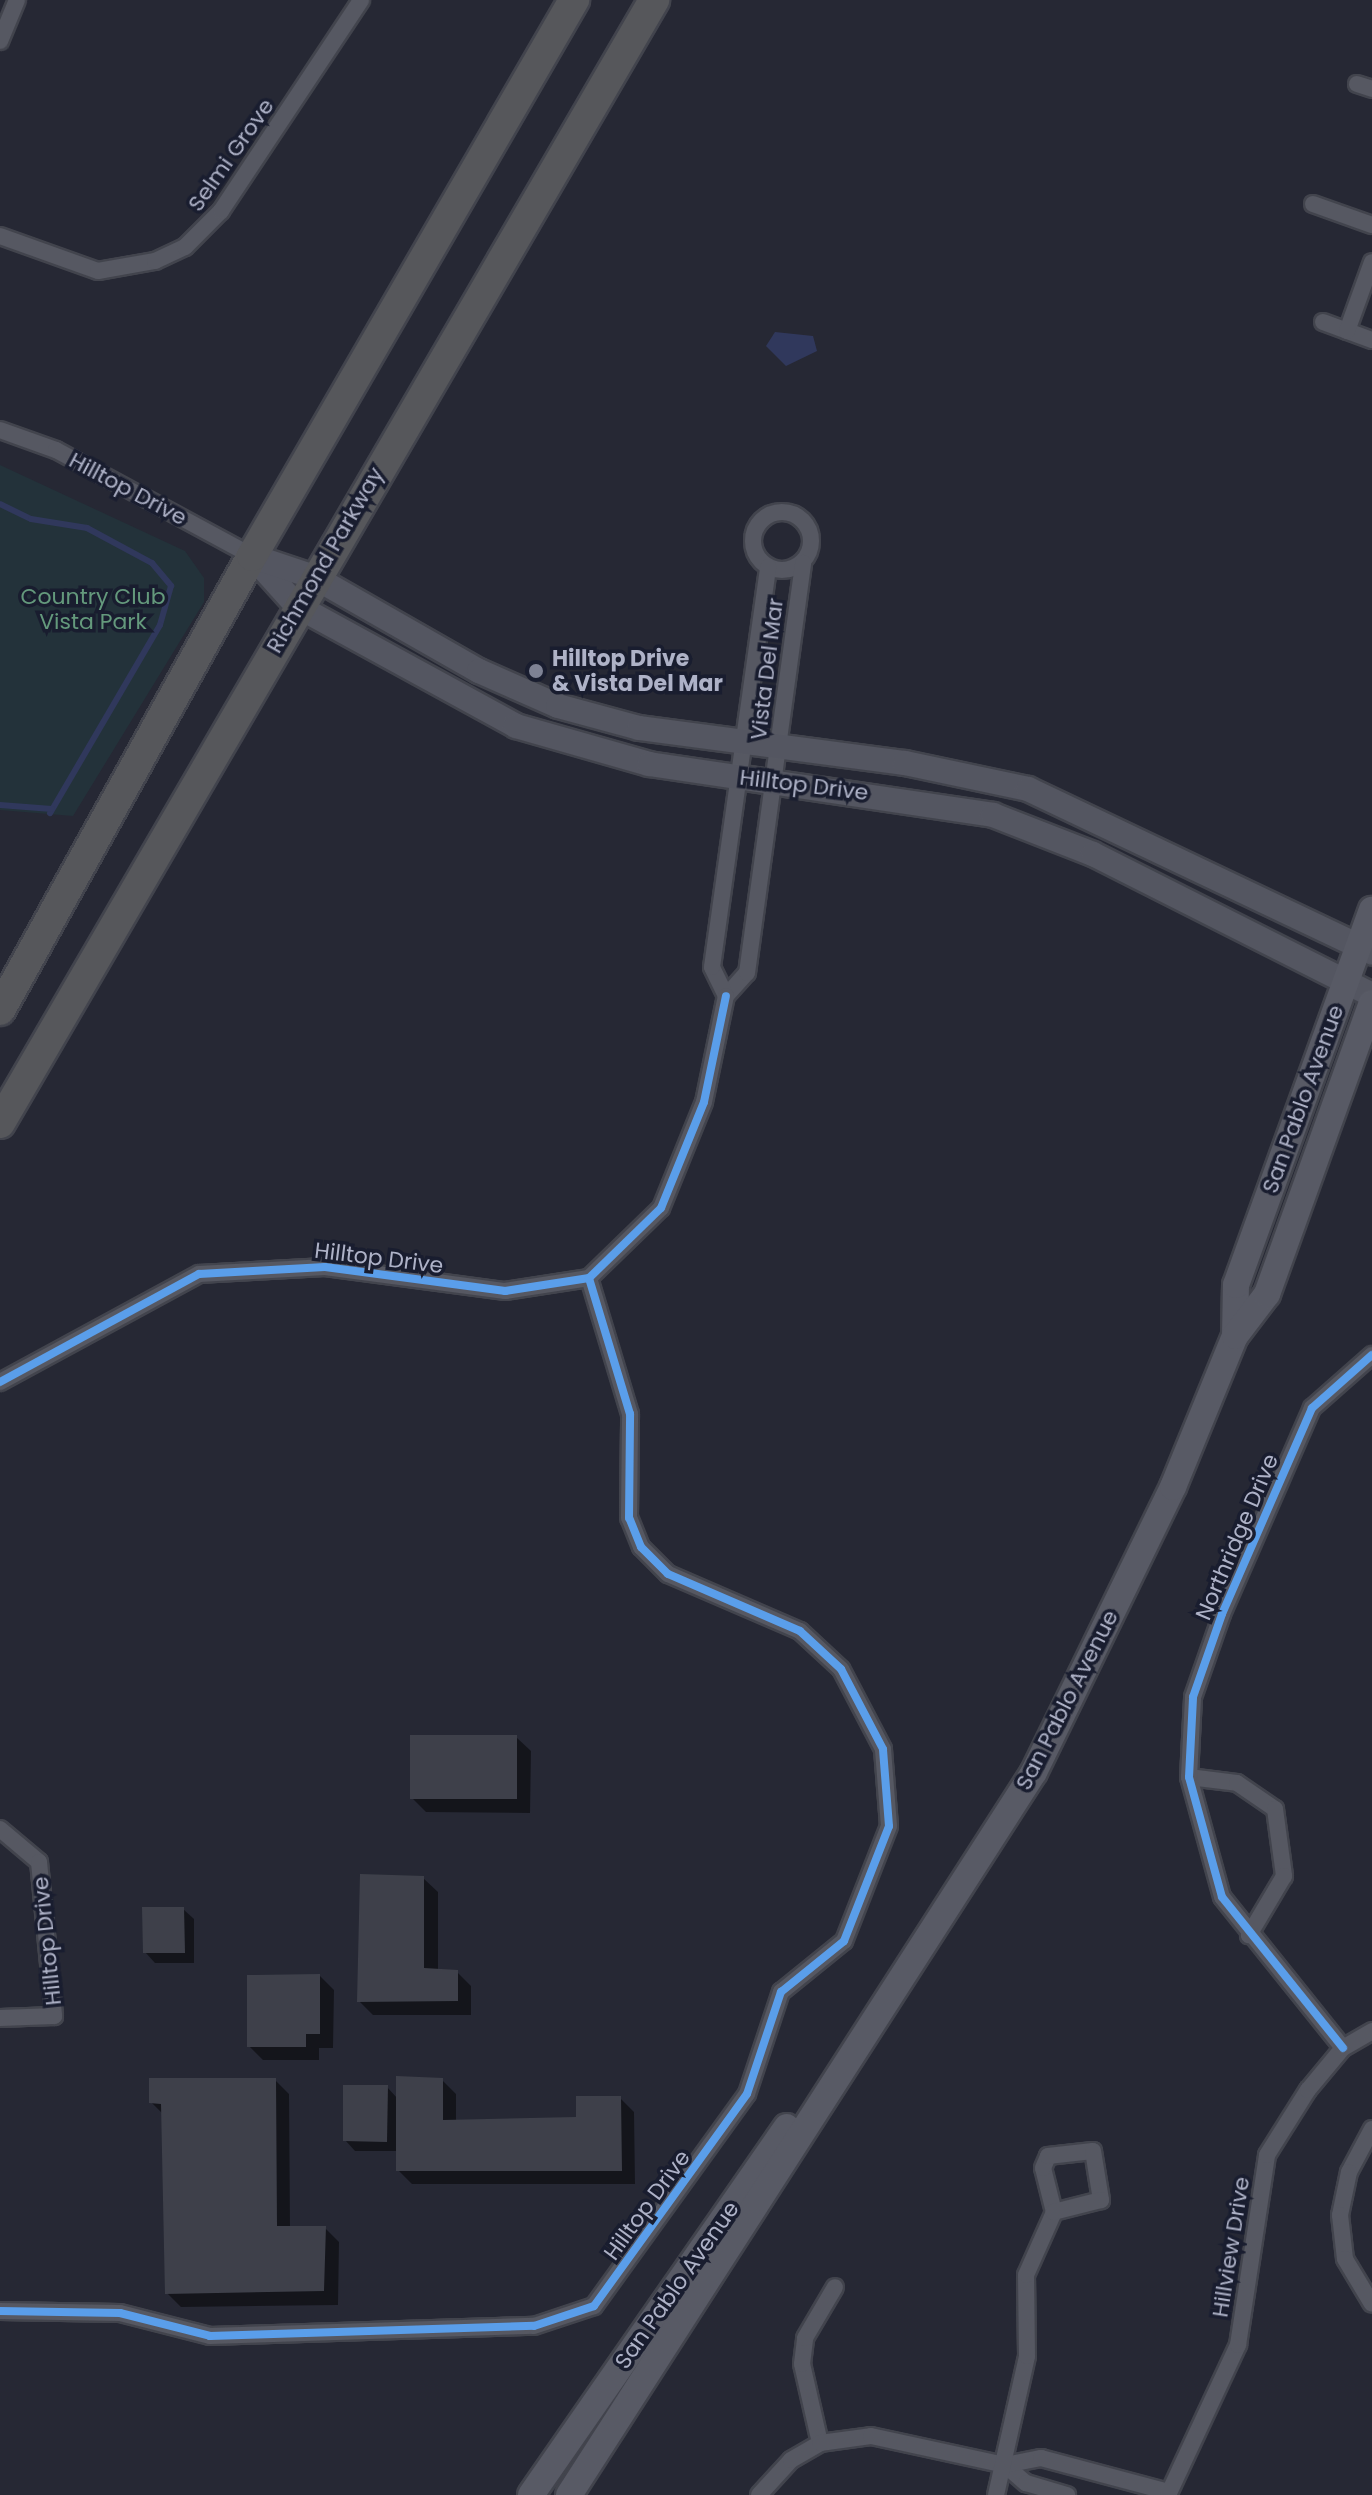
<!DOCTYPE html>
<html>
<head>
<meta charset="utf-8">
<style>
	body { margin:0 }
	#map { position:relative; width:1372px; height:2495px; overflow:hidden; background:#262834; font-family:Poppins,sans-serif }
	div>[style] { position:absolute }
	.green>* { inset:0; background:#23323a }
	.water>* { inset:0; background:#30385c }
	.shadow>* { inset:0; background:#0007 }
	.stream>* { height:6px; margin:-3px; padding:0 3px; transform-origin:3px; border-radius:3px; background:#30385c }
	.building>* { inset:0; background:#3e404a }
	.roads { filter:drop-shadow(2px 0 #42444d) drop-shadow(-2px 0 #42444d) drop-shadow(0 2px #42444d) drop-shadow(0 -2px #42444d) }
	.street>* { height:16px; margin:-8px; padding:0 8px; transform-origin:8px; border-radius:8px; background:#565862 }
	.street>.ring { margin:-8px; padding:0; box-sizing:content-box; background:none; border:16px solid #565862; border-radius:50% }
	.secondary>* { height:24px; margin:-12px; padding:0 12px; transform-origin:12px; border-radius:12px; background:#545661 }
	.primary>* { height:26px; margin:-13px; padding:0 13px; transform-origin:13px; border-radius:13px; background:#585a65 }
	.highway>* { height:30px; margin:-15px; padding:0 15px; transform-origin:15px; border-radius:15px; background:#56575b }
	.cycleway>* { height:8px; margin:-4px; padding:0 4px; transform-origin:4px; border-radius:4px; background:#5a9eea }
	.dots>* { width:22px; height:22px; translate:-50% -50%; box-sizing:border-box; border:4px solid #191d2f; border-radius:50% }
	span { translate:-50% -50%; white-space:nowrap; text-align:center; line-height:1.15; -webkit-text-stroke:7px #191d2f; paint-order:stroke }
	.street-label { font-size:22px; color:#aeb2c7 }
	.park-label { font-size:22px; color:#64997c }
	.poi-label { font-size:22px; color:#aeb2c7; font-weight:700 }
	.left { translate:0 -50%; text-align:left }
</style>
</head>
<body>
<div id="map">
	<div class="green">
		<div style="clip-path:polygon(0 465px,185px 551px,204px 578px,204px 602px,73px 816px,0 810px)"></div>
	</div>
	<div class="water">
		<div style="clip-path:polygon(775px 332px,813px 336px,817px 351px,786px 366px,766px 346px)"></div>
	</div>
	<div class="shadow">
		<div style="clip-path:polygon(516px 1737px,531px 1751px,530px 1813px,426px 1812px,412px 1798px)"></div>
		<div style="clip-path:polygon(423px 1878px,438px 1892px,438px 1971px,457px 1972px,471px 1986px,471px 2015px,373px 2015px,359px 2001px)"></div>
		<div style="clip-path:polygon(183px 1909px,194px 1919px,194px 1963px,155px 1963px,145px 1952px)"></div>
		<div style="clip-path:polygon(320px 1976px,334px 1990px,333px 2048px,319px 2048px,319px 2060px,263px 2060px,249px 2046px)"></div>
		<div style="clip-path:polygon(275px 2080px,289px 2094px,290px 2228px,325px 2228px,339px 2242px,338px 2305px,181px 2307px,167px 2293px,163px 2114px,151px 2102px)"></div>
		<div style="clip-path:polygon(442px 2080px,456px 2094px,456px 2122px,578px 2119px,620px 2098px,634px 2112px,635px 2184px,412px 2184px,398px 2170px,398px 2151px,355px 2151px,345px 2140px,387px 2087px,398px 2099px)"></div>
	</div>
	<div class="stream">
		<div style="left:0;top:504px;width:34px;rotate:26deg"></div>
		<div style="left:31px;top:519px;width:57px;rotate:9.1deg"></div>
		<div style="left:87px;top:528px;width:74px;rotate:28.3deg"></div>
		<div style="left:152px;top:563px;width:30px;rotate:50deg"></div>
		<div style="left:171px;top:586px;width:41px;rotate:105.8deg"></div>
		<div style="left:160px;top:625px;width:218px;rotate:120.3deg"></div>
		<div style="left:0;top:805px;width:52px;rotate:4.4deg"></div>
	</div>
	<div class="building">
		<div style="clip-path:polygon(410px 1735px,517px 1735px,517px 1799px,410px 1799px)"></div>
		<div style="clip-path:polygon(360px 1874px,424px 1876px,424px 1968px,458px 1970px,458px 2001px,357px 2002px)"></div>
		<div style="clip-path:polygon(142px 1907px,184px 1907px,185px 1953px,143px 1953px)"></div>
		<div style="clip-path:polygon(320px 1974px,320px 2034px,306px 2034px,306px 2047px,247px 2047px,247px 1975px)"></div>
		<div style="clip-path:polygon(396px 2076px,443px 2078px,443px 2120px,576px 2117px,576px 2096px,621px 2096px,622px 2171px,396px 2171px)"></div>
		<div style="clip-path:polygon(149px 2078px,276px 2078px,277px 2226px,326px 2226px,324px 2291px,165px 2294px,161px 2104px,149px 2103px)"></div>
		<div style="clip-path:polygon(343px 2085px,388px 2085px,387px 2142px,343px 2141px)"></div>
	</div>
	<div class="roads">
		<div class="street">
			<div style="left:0;top:41px;width:44px;rotate:-67.5deg"></div>
			<div style="left:1357px;top:84px;width:16px;rotate:18deg"></div>
			<div style="left:1313px;top:204px;width:63px;rotate:19.6deg"></div>
			<div style="left:0;top:236px;width:104px;rotate:19.7deg"></div>
			<div style="left:98px;top:271px;width:58px;rotate:-10deg"></div>
			<div style="left:155px;top:261px;width:33px;rotate:-25deg"></div>
			<div style="left:185px;top:247px;width:51px;rotate:-45deg"></div>
			<div style="left:221px;top:211px;width:253px;rotate:-56.4deg"></div>
			<div style="left:1323px;top:322px;width:52px;rotate:20.2deg"></div>
			<div style="left:1347px;top:331px;width:73px;rotate:-70.1deg"></div>
			<div style="left:0;top:430px;width:59px;rotate:19.7deg"></div>
			<div style="left:56px;top:450px;width:223px;rotate:28.4deg"></div>
			<div class="ring" style="left:753px;top:512px;width:42px;height:42px"></div>
			<div style="left:726px;top:996px;width:31px;rotate:-48deg"></div>
			<div style="left:747px;top:973px;width:414px;rotate:-82.2deg"></div>
			<div style="left:726px;top:996px;width:32px;rotate:-116deg"></div>
			<div style="left:712px;top:967px;width:404px;rotate:-82deg"></div>
			<div style="left:0;top:1382px;width:226px;rotate:-28.5deg"></div>
			<div style="left:199px;top:1274px;width:126px;rotate:-3.2deg"></div>
			<div style="left:325px;top:1267px;width:182px;rotate:7.6deg"></div>
			<div style="left:505px;top:1291px;width:85px;rotate:-8.8deg"></div>
			<div style="left:589px;top:1278px;width:100px;rotate:-44.2deg"></div>
			<div style="left:661px;top:1208px;width:114px;rotate:-67.9deg"></div>
			<div style="left:704px;top:1102px;width:108px;rotate:-78.3deg"></div>
			<div style="left:1189px;top:1777px;width:48px;rotate:7.1deg"></div>
			<div style="left:1237px;top:1783px;width:46px;rotate:34.4deg"></div>
			<div style="left:1275px;top:1809px;width:68px;rotate:82.3deg"></div>
			<div style="left:1284px;top:1876px;width:69px;rotate:120.7deg"></div>
			<div style="left:0;top:1829px;width:51px;rotate:40.2deg"></div>
			<div style="left:39px;top:1862px;width:155px;rotate:84.4deg"></div>
			<div style="left:54px;top:2016px;width:54px;rotate:177.9deg"></div>
			<div style="left:1343px;top:2048px;width:193px;rotate:-128.7deg"></div>
			<div style="left:1222px;top:1897px;width:124px;rotate:-105.4deg"></div>
			<div style="left:1189px;top:1777px;width:80px;rotate:-87.1deg"></div>
			<div style="left:1193px;top:1697px;width:88px;rotate:-70.7deg"></div>
			<div style="left:1222px;top:1614px;width:225px;rotate:-66.4deg"></div>
			<div style="left:1312px;top:1408px;width:80px;rotate:-41.5deg"></div>
			<div style="left:1372px;top:2129px;width:49px;rotate:118.1deg"></div>
			<div style="left:1349px;top:2172px;width:44px;rotate:101.8deg"></div>
			<div style="left:1340px;top:2215px;width:44px;rotate:83.5deg"></div>
			<div style="left:1345px;top:2259px;width:52px;rotate:59deg"></div>
			<div style="left:0;top:2311px;width:120px;rotate:1deg"></div>
			<div style="left:120px;top:2313px;width:93px;rotate:14.3deg"></div>
			<div style="left:210px;top:2336px;width:324px;rotate:-1.8deg"></div>
			<div style="left:534px;top:2326px;width:63px;rotate:-18.4deg"></div>
			<div style="left:594px;top:2306px;width:261px;rotate:-54.2deg"></div>
			<div style="left:747px;top:2094px;width:108px;rotate:-71.6deg"></div>
			<div style="left:781px;top:1992px;width:81px;rotate:-39deg"></div>
			<div style="left:844px;top:1941px;width:123px;rotate:-68.6deg"></div>
			<div style="left:889px;top:1826px;width:77px;rotate:-94.5deg"></div>
			<div style="left:883px;top:1749px;width:90px;rotate:-117.7deg"></div>
			<div style="left:841px;top:1669px;width:56px;rotate:-137.2deg"></div>
			<div style="left:800px;top:1631px;width:144px;rotate:-156.6deg"></div>
			<div style="left:668px;top:1574px;width:38px;rotate:-135deg"></div>
			<div style="left:641px;top:1547px;width:31px;rotate:-112deg"></div>
			<div style="left:629px;top:1518px;width:104px;rotate:-89.4deg"></div>
			<div style="left:630px;top:1414px;width:142px;rotate:-106.8deg"></div>
			<div style="left:820px;top:2443px;width:81px;rotate:-102.8deg"></div>
			<div style="left:802px;top:2364px;width:26px;rotate:-83deg"></div>
			<div style="left:805px;top:2338px;width:59px;rotate:-59.5deg"></div>
			<div style="left:1005px;top:2465px;width:28px;rotate:41deg"></div>
			<div style="left:1026px;top:2483px;width:43px;rotate:16.3deg"></div>
			<div style="left:759px;top:2495px;width:47px;rotate:-47.6deg"></div>
			<div style="left:791px;top:2460px;width:34px;rotate:-30deg"></div>
			<div style="left:820px;top:2443px;width:51px;rotate:-7.8deg"></div>
			<div style="left:871px;top:2436px;width:137px;rotate:12.2deg"></div>
			<div style="left:1005px;top:2465px;width:37px;rotate:-11deg"></div>
			<div style="left:1041px;top:2458px;width:132px;rotate:14.9deg"></div>
			<div style="left:996px;top:2495px;width:142px;rotate:-77.4deg"></div>
			<div style="left:1027px;top:2356px;width:81px;rotate:-90.7deg"></div>
			<div style="left:1026px;top:2275px;width:69px;rotate:-66deg"></div>
			<div style="left:1054px;top:2212px;width:45px;rotate:-104deg"></div>
			<div style="left:1043px;top:2168px;width:13px;rotate:-67deg"></div>
			<div style="left:1048px;top:2156px;width:45px;rotate:-6.3deg"></div>
			<div style="left:1093px;top:2151px;width:50px;rotate:80.7deg"></div>
			<div style="left:1101px;top:2200px;width:49px;rotate:165.7deg"></div>
			<div style="left:1168px;top:2495px;width:166px;rotate:-65deg"></div>
			<div style="left:1238px;top:2345px;width:192px;rotate:-81.3deg"></div>
			<div style="left:1267px;top:2155px;width:77px;rotate:-57.8deg"></div>
			<div style="left:1308px;top:2090px;width:55px;rotate:-50.2deg"></div>
			<div style="left:1343px;top:2048px;width:34px;rotate:-30deg"></div>
		</div>
		<div class="secondary">
			<div style="left:252px;top:556px;width:67px;rotate:48deg"></div>
			<div style="left:297px;top:606px;width:250px;rotate:28.7deg"></div>
			<div style="left:516px;top:726px;width:138px;rotate:15.9deg"></div>
			<div style="left:649px;top:764px;width:348px;rotate:8.4deg"></div>
			<div style="left:993px;top:815px;width:107px;rotate:21.3deg"></div>
			<div style="left:1093px;top:854px;width:313px;rotate:26.8deg"></div>
			<div style="left:254px;top:557px;width:63px;rotate:18.4deg"></div>
			<div style="left:314px;top:577px;width:190px;rotate:29.7deg"></div>
			<div style="left:479px;top:671px;width:86px;rotate:23.9deg"></div>
			<div style="left:558px;top:706px;width:84px;rotate:15.2deg"></div>
			<div style="left:639px;top:728px;width:268px;rotate:7.5deg"></div>
			<div style="left:905px;top:763px;width:126px;rotate:11.9deg"></div>
			<div style="left:1028px;top:789px;width:381px;rotate:25.4deg"></div>
		</div>
		<div class="primary">
			<div style="left:1235px;top:1336px;width:51px;rotate:-88.9deg"></div>
			<div style="left:1236px;top:1285px;width:399px;rotate:-70.1deg"></div>
			<div style="left:531px;top:2495px;width:448px;rotate:-55.2deg"></div>
			<div style="left:569px;top:2495px;width:860px;rotate:-57.25deg"></div>
			<div style="left:1034px;top:1772px;width:317px;rotate:-64deg"></div>
			<div style="left:1173px;top:1487px;width:163px;rotate:-67.7deg"></div>
			<div style="left:1235px;top:1336px;width:53px;rotate:-52.7deg"></div>
			<div style="left:1267px;top:1294px;width:309px;rotate:-70.2deg"></div>
		</div>
		<div class="highway">
			<div style="left:0;top:1010px;width:519px;rotate:-60.97deg"></div>
			<div style="left:252px;top:556px;width:643px;rotate:-59.92deg"></div>
			<div style="left:0;top:1123px;width:1300px;rotate:-59.78deg"></div>
		</div>
	</div>
	<div class="cycleway">
		<div style="left:0;top:1382px;width:226px;rotate:-28.5deg"></div>
		<div style="left:199px;top:1274px;width:126px;rotate:-3.2deg"></div>
		<div style="left:325px;top:1267px;width:182px;rotate:7.6deg"></div>
		<div style="left:505px;top:1291px;width:85px;rotate:-8.8deg"></div>
		<div style="left:589px;top:1278px;width:100px;rotate:-44.2deg"></div>
		<div style="left:661px;top:1208px;width:114px;rotate:-67.9deg"></div>
		<div style="left:704px;top:1102px;width:108px;rotate:-78.3deg"></div>
		<div style="left:1343px;top:2048px;width:193px;rotate:-128.7deg"></div>
		<div style="left:1222px;top:1897px;width:124px;rotate:-105.4deg"></div>
		<div style="left:1189px;top:1777px;width:80px;rotate:-87.1deg"></div>
		<div style="left:1193px;top:1697px;width:88px;rotate:-70.7deg"></div>
		<div style="left:1222px;top:1614px;width:225px;rotate:-66.4deg"></div>
		<div style="left:1312px;top:1408px;width:80px;rotate:-41.5deg"></div>
		<div style="left:0;top:2311px;width:120px;rotate:1deg"></div>
		<div style="left:120px;top:2313px;width:93px;rotate:14.3deg"></div>
		<div style="left:210px;top:2336px;width:324px;rotate:-1.8deg"></div>
		<div style="left:534px;top:2326px;width:63px;rotate:-18.4deg"></div>
		<div style="left:594px;top:2306px;width:261px;rotate:-54.2deg"></div>
		<div style="left:747px;top:2094px;width:108px;rotate:-71.6deg"></div>
		<div style="left:781px;top:1992px;width:81px;rotate:-39deg"></div>
		<div style="left:844px;top:1941px;width:123px;rotate:-68.6deg"></div>
		<div style="left:889px;top:1826px;width:77px;rotate:-94.5deg"></div>
		<div style="left:883px;top:1749px;width:90px;rotate:-117.7deg"></div>
		<div style="left:841px;top:1669px;width:56px;rotate:-137.2deg"></div>
		<div style="left:800px;top:1631px;width:144px;rotate:-156.6deg"></div>
		<div style="left:668px;top:1574px;width:38px;rotate:-135deg"></div>
		<div style="left:641px;top:1547px;width:31px;rotate:-112deg"></div>
		<div style="left:629px;top:1518px;width:104px;rotate:-89.4deg"></div>
		<div style="left:630px;top:1414px;width:142px;rotate:-106.8deg"></div>
	</div>
	<div class="dots">
		<div style="left:536px;top:671px;background:#7e8294"></div>
	</div>
	<div class="street-label">
		<span style="left:231px;top:155px;rotate:-55deg">Selmi Grove</span>
		<span style="left:128px;top:489px;rotate:28deg">Hilltop Drive</span>
		<span style="left:325px;top:560px;rotate:-60deg">Richmond Parkway</span>
		<span style="left:767px;top:669px;rotate:-83deg">Vista Del Mar</span>
		<span style="left:804px;top:785px;rotate:7deg">Hilltop Drive</span>
		<span style="left:1303px;top:1099px;rotate:-70deg">San Pablo Avenue</span>
		<span style="left:379px;top:1258px;rotate:7deg">Hilltop Drive</span>
		<span style="left:1237px;top:1537px;rotate:-67deg">Northridge Drive</span>
		<span style="left:1067px;top:1700px;rotate:-63deg">San Pablo Avenue</span>
		<span style="left:47px;top:1941px;rotate:-96deg">Hilltop Drive</span>
		<span style="left:647px;top:2205px;rotate:-54deg">Hilltop Drive</span>
		<span style="left:1231px;top:2247px;rotate:-81deg">Hillview Drive</span>
		<span style="left:677px;top:2285px;rotate:-55deg">San Pablo Avenue</span>
	</div>
	<div class="park-label">
		<span style="left:93px;top:609px">Country Club<br>Vista Park</span>
	</div>
	<div class="poi-label">
		<span class="left" style="left:552px;top:671px">Hilltop Drive<br>&amp; Vista Del Mar</span>
	</div>
</div>
</body>
</html>
